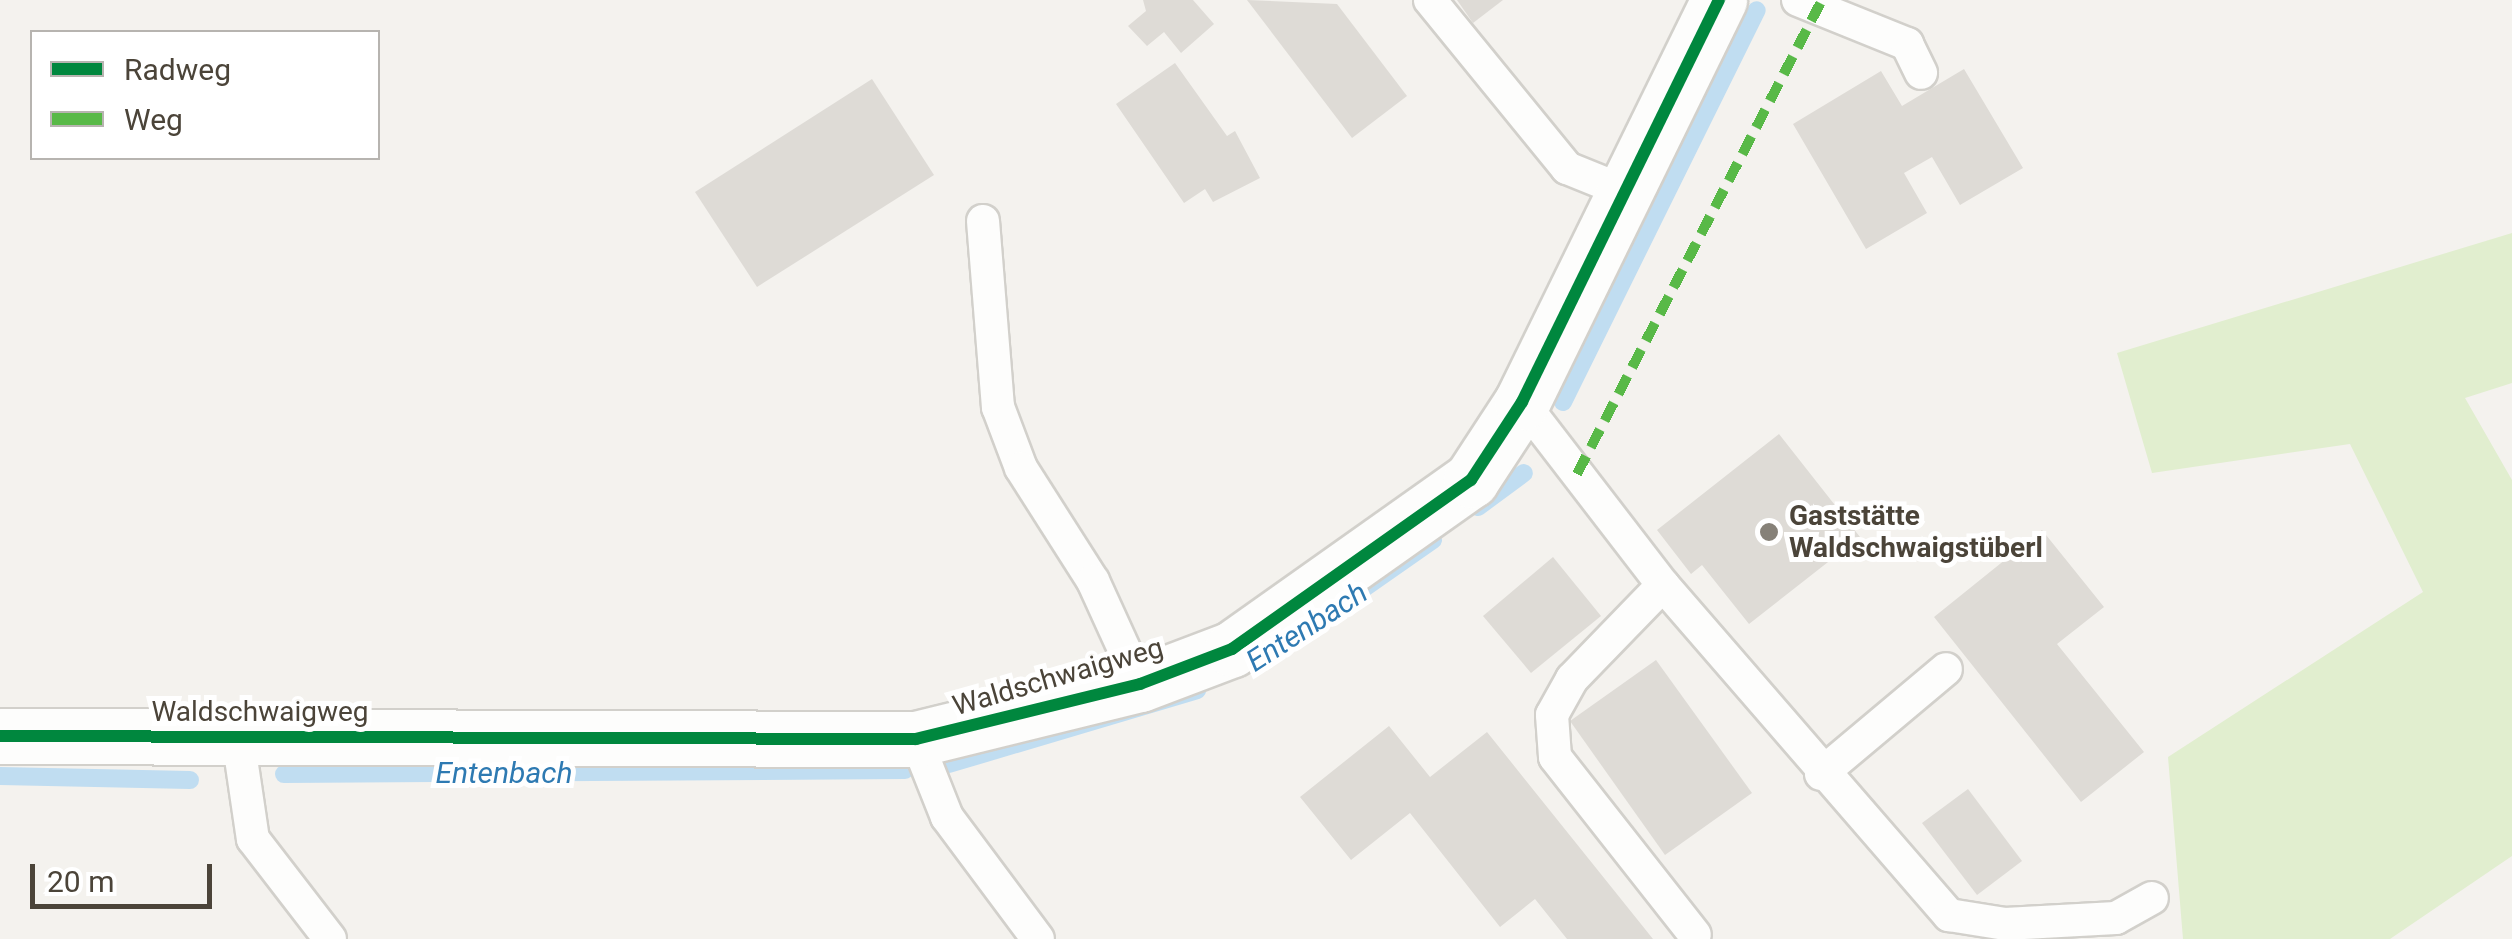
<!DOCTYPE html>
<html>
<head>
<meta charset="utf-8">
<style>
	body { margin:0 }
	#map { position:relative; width:2512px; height:939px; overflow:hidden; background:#f4f2ee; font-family:Roboto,sans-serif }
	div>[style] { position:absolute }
	.green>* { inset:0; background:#e1eecf }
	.stream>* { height:18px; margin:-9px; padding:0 9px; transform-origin:9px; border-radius:9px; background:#c0ddf1 }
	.building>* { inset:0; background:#dedbd6 }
	.roads { filter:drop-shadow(2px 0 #d2d0cb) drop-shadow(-2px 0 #d2d0cb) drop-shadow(0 2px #d2d0cb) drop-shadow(0 -2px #d2d0cb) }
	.lane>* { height:32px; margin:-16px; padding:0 16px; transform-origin:16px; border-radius:16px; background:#fdfdfc }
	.street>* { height:55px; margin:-27.5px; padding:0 27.5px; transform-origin:27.5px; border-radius:27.5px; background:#fdfdfc }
	.quiet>* { height:10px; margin-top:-5px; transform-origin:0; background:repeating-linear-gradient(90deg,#58b947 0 20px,transparent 0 30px) }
	.cycleway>* { height:12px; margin:-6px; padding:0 6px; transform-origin:6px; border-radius:6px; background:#00873e }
	.dots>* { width:28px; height:28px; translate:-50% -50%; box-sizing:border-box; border:5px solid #fff; border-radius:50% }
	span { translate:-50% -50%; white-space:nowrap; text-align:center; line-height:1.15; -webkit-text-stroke:10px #fff; paint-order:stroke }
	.poi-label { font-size:28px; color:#4b4439; font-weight:700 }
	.left { translate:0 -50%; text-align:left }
	.street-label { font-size:28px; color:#4b4439 }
	.water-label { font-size:30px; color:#2e7ab2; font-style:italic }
	.legend { position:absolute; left:30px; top:30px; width:350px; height:130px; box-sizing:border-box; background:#fff; border:2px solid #b7b4b0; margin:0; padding:12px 18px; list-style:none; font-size:30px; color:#4b4439 }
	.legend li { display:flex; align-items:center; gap:20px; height:50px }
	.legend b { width:50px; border:2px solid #b7b4b0 }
	.scale { position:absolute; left:30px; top:864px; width:182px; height:45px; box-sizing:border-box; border:5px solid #4b4439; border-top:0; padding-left:12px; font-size:30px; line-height:35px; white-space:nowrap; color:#4b4439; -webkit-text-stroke:8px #fff; paint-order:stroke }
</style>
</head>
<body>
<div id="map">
	<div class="green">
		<div style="clip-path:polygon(2512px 233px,2512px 383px,2465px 398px,2512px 480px,2512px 856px,2390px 939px,2183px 939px,2168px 757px,2423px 592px,2350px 444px,2152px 473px,2117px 353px)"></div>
	</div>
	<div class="stream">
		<div style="left:1563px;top:402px;width:437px;rotate:-63.7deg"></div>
		<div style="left:1478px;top:507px;width:57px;rotate:-36.5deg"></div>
		<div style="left:1270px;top:654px;width:199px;rotate:-35deg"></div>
		<div style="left:949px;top:764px;width:259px;rotate:-16.6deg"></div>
		<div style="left:284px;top:774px;width:621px;rotate:-0.37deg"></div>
		<div style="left:0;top:776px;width:190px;rotate:1.2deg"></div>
	</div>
	<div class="building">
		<div style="clip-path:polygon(1143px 0,1193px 0,1214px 24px,1181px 53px,1164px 32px,1147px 46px,1128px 26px,1146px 11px)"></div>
		<div style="clip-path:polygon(1247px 0,1337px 4px,1407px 96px,1352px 138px)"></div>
		<div style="clip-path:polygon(1457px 0,1503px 0,1473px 23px)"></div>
		<div style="clip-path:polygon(1175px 63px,1227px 136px,1235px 131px,1260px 178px,1213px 202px,1205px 189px,1184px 203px,1116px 104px)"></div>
		<div style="clip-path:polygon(1964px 69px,2023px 168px,1960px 205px,1932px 157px,1904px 173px,1927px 213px,1866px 249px,1793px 124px,1881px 71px,1902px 106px)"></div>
		<div style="clip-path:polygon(872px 79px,934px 175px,757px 287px,695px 192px)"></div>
		<div style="clip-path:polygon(1779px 434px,1860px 537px,1749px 624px,1702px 565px,1691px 574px,1657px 530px)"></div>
		<div style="clip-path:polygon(2042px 530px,2104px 607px,2057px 644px,2144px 752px,2081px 802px,1934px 617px)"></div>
		<div style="clip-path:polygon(1553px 557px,1601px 616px,1531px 673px,1483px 616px)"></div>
		<div style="clip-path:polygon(1656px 660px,1752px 793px,1665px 855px,1570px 721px)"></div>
		<div style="clip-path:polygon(1389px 726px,1430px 777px,1487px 732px,1653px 939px,1567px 939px,1535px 899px,1500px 927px,1410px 813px,1351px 860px,1300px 797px)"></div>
		<div style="clip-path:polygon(1968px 789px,2022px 861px,1977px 895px,1922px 823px)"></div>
	</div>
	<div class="roads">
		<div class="lane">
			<div style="left:1430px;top:0;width:217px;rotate:50.8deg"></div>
			<div style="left:1567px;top:168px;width:56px;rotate:22deg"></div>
			<div style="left:1798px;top:0;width:118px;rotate:22deg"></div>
			<div style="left:1907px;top:44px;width:32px;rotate:64deg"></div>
			<div style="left:983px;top:221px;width:187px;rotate:85.4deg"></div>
			<div style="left:998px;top:407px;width:65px;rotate:69.3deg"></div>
			<div style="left:1021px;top:468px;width:134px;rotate:57.5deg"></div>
			<div style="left:1093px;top:581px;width:113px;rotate:65.5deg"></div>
			<div style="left:1522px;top:402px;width:231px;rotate:52.4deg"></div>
			<div style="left:1663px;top:585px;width:437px;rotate:49.1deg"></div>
			<div style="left:1949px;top:915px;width:57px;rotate:9.1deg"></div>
			<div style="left:2005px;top:924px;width:111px;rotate:-3.1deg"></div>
			<div style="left:2116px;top:918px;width:41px;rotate:-29.1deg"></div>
			<div style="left:1663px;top:585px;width:131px;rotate:134.1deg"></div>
			<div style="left:1572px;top:679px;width:41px;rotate:119.1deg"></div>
			<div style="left:1552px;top:715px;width:42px;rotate:85.9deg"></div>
			<div style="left:1555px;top:757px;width:226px;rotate:51.8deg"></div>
			<div style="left:238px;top:738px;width:102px;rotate:81.6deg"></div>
			<div style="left:253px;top:839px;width:126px;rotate:52.4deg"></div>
			<div style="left:916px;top:739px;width:84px;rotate:68.3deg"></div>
			<div style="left:947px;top:817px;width:152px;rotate:53.3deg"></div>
			<div style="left:1821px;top:774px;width:163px;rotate:-40deg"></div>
		</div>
		<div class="street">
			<div style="left:0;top:736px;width:916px;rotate:0.19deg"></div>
			<div style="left:916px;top:739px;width:231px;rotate:-13.8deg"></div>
			<div style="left:1140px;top:684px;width:98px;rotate:-20.8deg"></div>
			<div style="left:1232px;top:649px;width:293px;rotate:-35.3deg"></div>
			<div style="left:1471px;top:480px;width:93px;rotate:-56.8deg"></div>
			<div style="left:1522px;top:402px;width:448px;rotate:-63.9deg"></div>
		</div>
	</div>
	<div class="quiet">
		<div style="left:1577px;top:474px;width:534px;rotate:-62.67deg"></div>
	</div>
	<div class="cycleway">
		<div style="left:0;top:736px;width:916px;rotate:0.19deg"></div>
		<div style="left:916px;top:739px;width:231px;rotate:-13.8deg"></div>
		<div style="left:1140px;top:684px;width:98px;rotate:-20.8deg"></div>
		<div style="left:1232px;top:649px;width:293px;rotate:-35.3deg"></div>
		<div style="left:1471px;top:480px;width:93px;rotate:-56.8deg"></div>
		<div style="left:1522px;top:402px;width:448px;rotate:-63.9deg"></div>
	</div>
	<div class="dots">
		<div style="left:1769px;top:532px;background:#868178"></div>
	</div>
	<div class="poi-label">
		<span class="left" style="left:1789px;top:532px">Gaststätte<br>Waldschwaigstüberl</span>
	</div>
	<div class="street-label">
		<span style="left:1058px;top:677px;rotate:-16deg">Waldschwaigweg</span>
		<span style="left:260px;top:712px">Waldschwaigweg</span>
	</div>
	<div class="water-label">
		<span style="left:1307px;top:627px;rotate:-33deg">Entenbach</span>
		<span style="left:504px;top:773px">Entenbach</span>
	</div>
	<ul class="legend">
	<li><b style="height:12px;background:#00873e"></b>Radweg</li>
	<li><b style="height:12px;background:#58b947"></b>Weg</li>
	</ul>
	<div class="scale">20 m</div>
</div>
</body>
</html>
